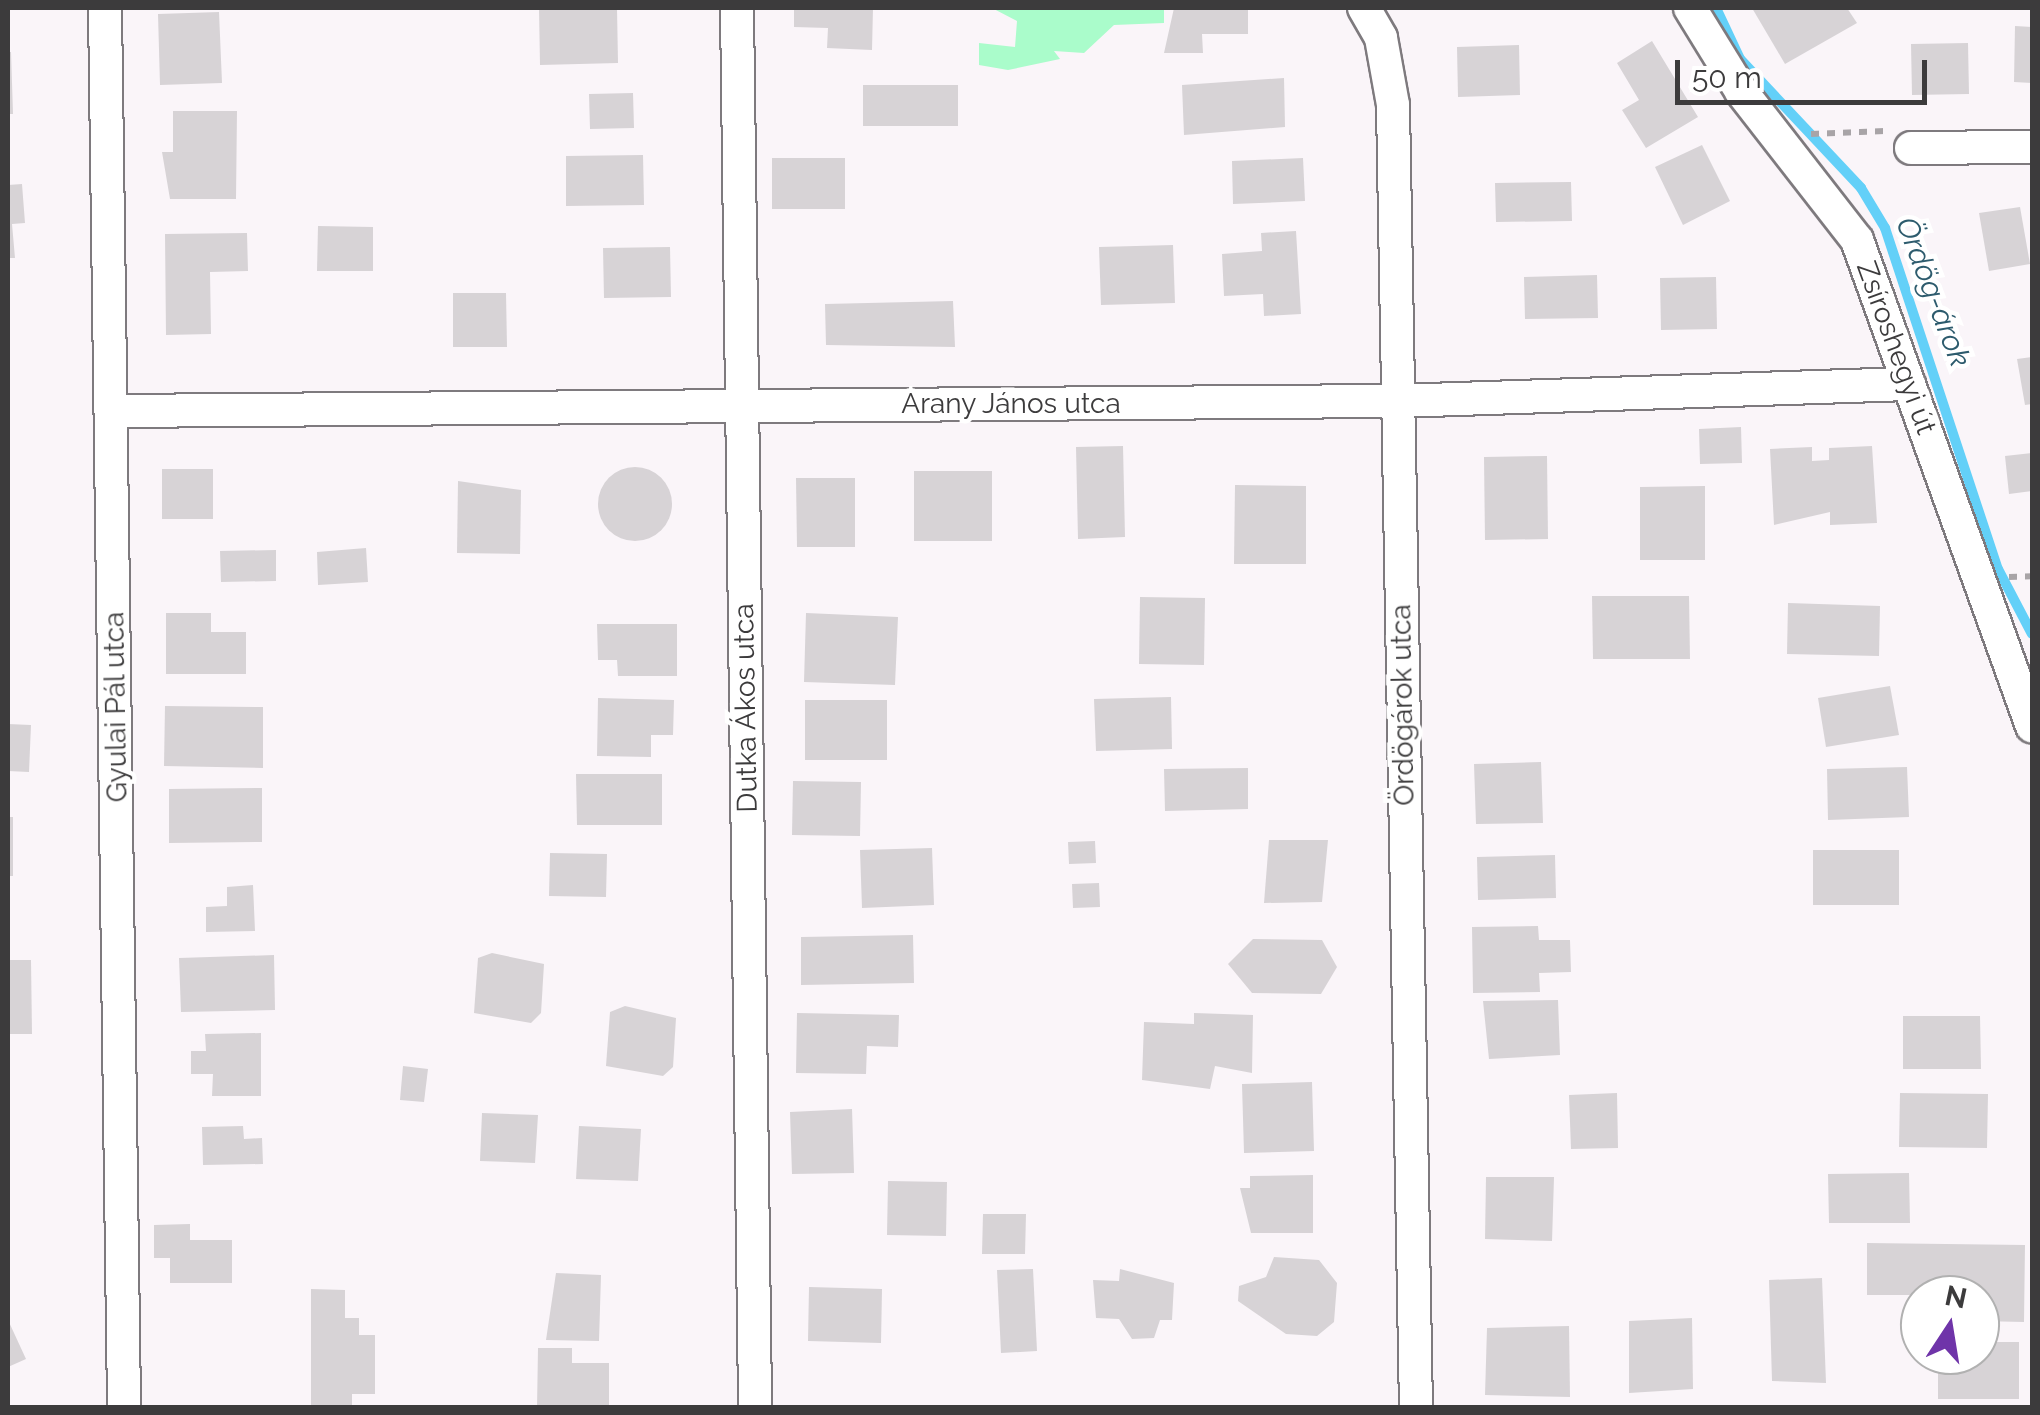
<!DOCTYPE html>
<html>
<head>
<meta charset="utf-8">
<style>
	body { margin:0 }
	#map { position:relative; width:2040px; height:1415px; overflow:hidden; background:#faf5f9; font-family:Raleway,sans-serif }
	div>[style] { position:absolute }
	.green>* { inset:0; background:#aafccb }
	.stream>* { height:10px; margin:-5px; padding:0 5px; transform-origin:5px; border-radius:5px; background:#63d0f8 }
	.building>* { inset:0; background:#d7d3d6 }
	.round { border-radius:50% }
	.path>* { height:6px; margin-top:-3px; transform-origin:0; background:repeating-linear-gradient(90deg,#a8a4a7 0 8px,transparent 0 16px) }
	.roads { filter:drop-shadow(2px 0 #7e7a7e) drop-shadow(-2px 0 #7e7a7e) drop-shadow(0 2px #7e7a7e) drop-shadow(0 -2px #7e7a7e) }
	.minor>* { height:32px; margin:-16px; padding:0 16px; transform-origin:16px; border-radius:16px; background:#fff }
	span { translate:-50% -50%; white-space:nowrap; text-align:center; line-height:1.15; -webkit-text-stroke:9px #fff; paint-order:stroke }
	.street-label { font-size:28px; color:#3c3b3c }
	.water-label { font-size:30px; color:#2d5b6d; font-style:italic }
	.frame { position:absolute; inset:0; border:10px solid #3c3b3c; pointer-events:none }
	.north { position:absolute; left:1900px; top:1275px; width:100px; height:100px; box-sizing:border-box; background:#fff; border:2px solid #b1b1b1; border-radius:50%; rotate:12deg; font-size:28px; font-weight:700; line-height:40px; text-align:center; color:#3c3b3c }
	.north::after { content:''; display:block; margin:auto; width:35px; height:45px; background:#6f34a9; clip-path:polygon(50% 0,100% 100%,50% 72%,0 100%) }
	.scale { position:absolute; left:1675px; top:60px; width:252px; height:45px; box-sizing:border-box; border:5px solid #3c3b3c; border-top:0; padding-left:12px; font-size:30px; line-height:35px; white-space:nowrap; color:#3c3b3c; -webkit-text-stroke:8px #fff; paint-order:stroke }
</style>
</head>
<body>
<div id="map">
	<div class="green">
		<div style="clip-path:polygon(992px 8px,1164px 8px,1164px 23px,1114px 25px,1084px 53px,1054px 51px,1060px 59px,1008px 70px,979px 65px,979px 43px,1015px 47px,1017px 21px)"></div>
	</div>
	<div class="stream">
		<div style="left:1716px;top:8px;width:56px;rotate:64.8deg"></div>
		<div style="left:1740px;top:59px;width:177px;rotate:46.8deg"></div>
		<div style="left:1861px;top:188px;width:47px;rotate:59deg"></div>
		<div style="left:1885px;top:228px;width:359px;rotate:71.7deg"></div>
		<div style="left:1998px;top:569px;width:73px;rotate:62.4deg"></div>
	</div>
	<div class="building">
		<div style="clip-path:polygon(539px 8px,617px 8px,618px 63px,540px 65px)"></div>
		<div style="clip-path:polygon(794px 8px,873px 8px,872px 50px,827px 48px,828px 28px,794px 27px)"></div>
		<div style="clip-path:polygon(1174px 8px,1248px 8px,1248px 34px,1202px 34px,1203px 53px,1164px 53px)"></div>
		<div style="clip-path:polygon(1752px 8px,1847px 8px,1857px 23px,1785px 64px)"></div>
		<div style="clip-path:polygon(219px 12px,222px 83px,160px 85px,158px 14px)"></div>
		<div style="clip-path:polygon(2015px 26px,2032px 27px,2032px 83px,2014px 82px)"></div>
		<div style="clip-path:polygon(1652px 41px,1698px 117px,1646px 148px,1622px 110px,1639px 100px,1617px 63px)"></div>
		<div style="clip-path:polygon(1968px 43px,1969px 94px,1912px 95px,1911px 44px)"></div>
		<div style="clip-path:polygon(1519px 45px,1520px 95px,1458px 97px,1457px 47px)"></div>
		<div style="clip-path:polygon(8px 52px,11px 52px,13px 114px,8px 114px)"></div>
		<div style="clip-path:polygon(1284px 78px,1285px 127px,1184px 135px,1182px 85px)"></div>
		<div style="clip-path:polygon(863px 85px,958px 85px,958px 126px,863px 126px)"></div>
		<div style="clip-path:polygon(633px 93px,634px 128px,590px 129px,589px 94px)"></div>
		<div style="clip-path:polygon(173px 111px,237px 111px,236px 199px,170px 199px,162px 152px,173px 152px)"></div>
		<div style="clip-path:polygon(1702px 145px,1730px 201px,1683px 225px,1655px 167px)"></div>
		<div style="clip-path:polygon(643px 155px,644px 205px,566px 206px,566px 156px)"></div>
		<div style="clip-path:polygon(772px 158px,845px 158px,845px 209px,772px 209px)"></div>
		<div style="clip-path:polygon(1303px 158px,1305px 201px,1233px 204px,1232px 161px)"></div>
		<div style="clip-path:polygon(1571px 182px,1572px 221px,1496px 222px,1495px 183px)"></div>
		<div style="clip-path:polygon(22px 184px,25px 223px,12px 224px,15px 258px,8px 258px,8px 185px)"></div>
		<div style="clip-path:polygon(2020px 207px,2030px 264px,1989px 271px,1979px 213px)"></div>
		<div style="clip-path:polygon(318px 226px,373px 227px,373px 271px,317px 271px)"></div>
		<div style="clip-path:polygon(1296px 231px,1301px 314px,1264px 316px,1263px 294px,1224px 296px,1222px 254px,1262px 251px,1261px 233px)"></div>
		<div style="clip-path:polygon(247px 233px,248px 271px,210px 272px,211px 334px,166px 335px,165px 234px)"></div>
		<div style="clip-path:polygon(1173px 245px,1175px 303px,1101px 305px,1099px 247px)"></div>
		<div style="clip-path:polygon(670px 247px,671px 297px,604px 298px,603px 248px)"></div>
		<div style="clip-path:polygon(1597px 275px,1598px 318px,1525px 319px,1524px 277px)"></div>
		<div style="clip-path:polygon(1716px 277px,1717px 329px,1661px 330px,1660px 278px)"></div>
		<div style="clip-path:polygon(453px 293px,506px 293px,507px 347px,453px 347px)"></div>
		<div style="clip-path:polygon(953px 301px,955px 347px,826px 345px,825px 304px)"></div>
		<div style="clip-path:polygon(2032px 357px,2032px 404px,2025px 405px,2017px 359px)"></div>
		<div style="clip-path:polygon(1741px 427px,1742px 463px,1700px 464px,1699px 429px)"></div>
		<div style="clip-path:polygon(1123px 446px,1125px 537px,1078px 539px,1076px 447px)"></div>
		<div style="clip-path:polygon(1872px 446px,1877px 523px,1830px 525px,1830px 512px,1774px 525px,1770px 449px,1812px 447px,1812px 461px,1829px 460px,1829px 448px)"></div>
		<div style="clip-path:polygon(2032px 453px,2032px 491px,2009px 494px,2005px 456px)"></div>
		<div style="clip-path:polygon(1547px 456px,1548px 539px,1485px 540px,1484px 457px)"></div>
		<div class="round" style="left:598px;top:467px;width:74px;height:74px"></div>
		<div style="clip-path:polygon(162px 469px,213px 469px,213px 519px,162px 519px)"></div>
		<div style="clip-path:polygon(914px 471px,992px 471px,992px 541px,914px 541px)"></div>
		<div style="clip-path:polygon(796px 478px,855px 478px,855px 547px,797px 547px)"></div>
		<div style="clip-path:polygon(458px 481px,521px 490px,520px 554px,457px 553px)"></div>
		<div style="clip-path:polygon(1235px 485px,1306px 486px,1306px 564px,1234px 564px)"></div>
		<div style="clip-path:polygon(1705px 486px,1705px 560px,1640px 560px,1640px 487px)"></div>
		<div style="clip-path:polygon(366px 548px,368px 582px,318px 585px,317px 552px)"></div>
		<div style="clip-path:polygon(276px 550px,276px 581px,221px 582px,220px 551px)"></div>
		<div style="clip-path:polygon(1592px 596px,1689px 596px,1690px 659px,1593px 659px)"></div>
		<div style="clip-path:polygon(1140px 597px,1205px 598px,1204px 665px,1139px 664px)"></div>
		<div style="clip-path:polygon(1788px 603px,1880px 606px,1879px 656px,1787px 654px)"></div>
		<div style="clip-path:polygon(166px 613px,211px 613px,211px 632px,246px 632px,246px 674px,166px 674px)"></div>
		<div style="clip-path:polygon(806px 613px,898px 617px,895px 685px,804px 682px)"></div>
		<div style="clip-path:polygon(597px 624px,677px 624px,677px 676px,618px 676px,617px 660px,598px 660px)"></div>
		<div style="clip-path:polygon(1890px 686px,1899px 735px,1826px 747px,1818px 698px)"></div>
		<div style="clip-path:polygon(1171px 697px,1172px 749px,1096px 751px,1094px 699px)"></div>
		<div style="clip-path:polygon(598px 698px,674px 700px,673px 735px,651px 735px,651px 757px,597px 756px)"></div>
		<div style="clip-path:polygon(805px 700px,887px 700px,887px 760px,805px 760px)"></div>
		<div style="clip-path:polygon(165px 706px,263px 707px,263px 768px,164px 766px)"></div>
		<div style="clip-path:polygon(8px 724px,31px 725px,29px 772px,8px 771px)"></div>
		<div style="clip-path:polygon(1541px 762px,1543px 823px,1476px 824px,1474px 764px)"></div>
		<div style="clip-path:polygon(1907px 767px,1909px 817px,1828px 820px,1827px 769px)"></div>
		<div style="clip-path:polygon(1248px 768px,1248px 809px,1165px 811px,1164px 769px)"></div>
		<div style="clip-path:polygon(576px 774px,662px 774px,662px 825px,577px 825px)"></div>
		<div style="clip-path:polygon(793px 781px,861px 782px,860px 836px,792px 835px)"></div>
		<div style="clip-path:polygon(262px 788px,262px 842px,169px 843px,169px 789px)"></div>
		<div style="clip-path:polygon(8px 817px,13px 817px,13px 876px,8px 876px)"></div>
		<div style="clip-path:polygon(1269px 840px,1328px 840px,1322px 902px,1264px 903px)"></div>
		<div style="clip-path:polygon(1095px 841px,1096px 863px,1069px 864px,1068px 842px)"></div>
		<div style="clip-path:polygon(932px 848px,934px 905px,862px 908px,860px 850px)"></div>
		<div style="clip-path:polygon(1813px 850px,1899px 850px,1899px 905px,1813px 905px)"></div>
		<div style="clip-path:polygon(550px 853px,607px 854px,606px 897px,549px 896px)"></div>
		<div style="clip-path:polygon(1555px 855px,1556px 898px,1478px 900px,1477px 857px)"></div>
		<div style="clip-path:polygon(1099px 883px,1100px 907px,1073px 908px,1072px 884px)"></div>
		<div style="clip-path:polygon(253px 885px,255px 931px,206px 932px,206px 907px,227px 906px,227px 887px)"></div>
		<div style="clip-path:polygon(1538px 926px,1539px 940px,1570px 940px,1571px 972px,1539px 973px,1540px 992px,1473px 993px,1472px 927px)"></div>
		<div style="clip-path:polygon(913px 935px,914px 983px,801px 985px,801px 937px)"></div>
		<div style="clip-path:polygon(1253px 939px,1322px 940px,1337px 967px,1321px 994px,1252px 993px,1228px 964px)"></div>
		<div style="clip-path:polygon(492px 953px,544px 964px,541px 1013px,531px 1023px,474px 1013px,478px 958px)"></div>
		<div style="clip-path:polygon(274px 955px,275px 1010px,181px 1012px,179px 958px)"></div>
		<div style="clip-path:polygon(8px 960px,31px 960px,32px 1034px,8px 1034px)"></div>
		<div style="clip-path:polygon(1558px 1000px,1560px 1055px,1489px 1059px,1483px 1001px)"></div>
		<div style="clip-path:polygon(625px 1006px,676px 1018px,673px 1067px,663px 1076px,606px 1066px,610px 1012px)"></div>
		<div style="clip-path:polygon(797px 1013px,899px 1015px,898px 1047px,867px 1046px,866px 1074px,796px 1073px)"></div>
		<div style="clip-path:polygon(1194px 1013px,1253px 1015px,1252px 1073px,1215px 1066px,1210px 1089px,1142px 1080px,1144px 1022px,1194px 1024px)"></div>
		<div style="clip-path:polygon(1903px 1016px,1980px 1016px,1981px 1069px,1903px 1069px)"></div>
		<div style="clip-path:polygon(261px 1033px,261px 1096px,212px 1096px,213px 1074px,191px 1074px,191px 1051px,206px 1051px,205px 1034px)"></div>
		<div style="clip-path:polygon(403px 1066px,428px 1069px,424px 1102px,400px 1100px)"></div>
		<div style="clip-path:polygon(1312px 1082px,1314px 1151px,1244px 1153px,1242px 1084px)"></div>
		<div style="clip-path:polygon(1617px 1093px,1618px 1148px,1571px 1149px,1569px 1095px)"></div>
		<div style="clip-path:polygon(1900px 1093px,1988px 1094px,1987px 1148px,1899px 1147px)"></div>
		<div style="clip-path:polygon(852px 1109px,854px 1173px,792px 1174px,790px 1112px)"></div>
		<div style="clip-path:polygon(482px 1113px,538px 1115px,535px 1163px,480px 1161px)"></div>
		<div style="clip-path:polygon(243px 1126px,244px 1139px,262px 1138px,263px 1164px,203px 1165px,202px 1127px)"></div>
		<div style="clip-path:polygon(579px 1126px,641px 1129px,638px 1181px,576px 1179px)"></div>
		<div style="clip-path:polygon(1909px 1173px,1910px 1223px,1829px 1223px,1828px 1174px)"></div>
		<div style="clip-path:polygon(1313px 1175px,1313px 1233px,1251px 1233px,1240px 1188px,1250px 1188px,1250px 1176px)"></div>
		<div style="clip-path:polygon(1486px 1177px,1554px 1177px,1552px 1241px,1485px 1239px)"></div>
		<div style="clip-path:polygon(888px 1181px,947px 1182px,946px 1236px,887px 1235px)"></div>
		<div style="clip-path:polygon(983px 1214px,1026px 1214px,1025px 1254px,982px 1254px)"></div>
		<div style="clip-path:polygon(190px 1224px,190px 1240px,232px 1240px,232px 1283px,170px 1283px,170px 1258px,154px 1258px,154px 1225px)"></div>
		<div style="clip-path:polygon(1867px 1243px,2025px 1245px,2024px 1322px,1980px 1321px,1980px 1295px,1867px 1295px)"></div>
		<div style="clip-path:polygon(1274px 1257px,1319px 1260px,1337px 1283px,1334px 1322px,1317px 1336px,1286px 1334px,1238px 1301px,1239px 1286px,1266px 1277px)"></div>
		<div style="clip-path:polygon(1033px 1269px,1037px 1351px,1001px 1353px,997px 1270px)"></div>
		<div style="clip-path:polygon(1120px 1269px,1174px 1283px,1172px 1320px,1160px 1320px,1154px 1338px,1132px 1339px,1119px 1319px,1096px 1318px,1093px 1280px,1119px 1281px)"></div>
		<div style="clip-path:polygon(556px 1273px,601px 1275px,599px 1341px,546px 1340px)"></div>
		<div style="clip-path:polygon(1822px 1278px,1826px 1383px,1772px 1381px,1769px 1280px)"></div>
		<div style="clip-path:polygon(809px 1287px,882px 1289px,881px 1343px,808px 1341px)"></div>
		<div style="clip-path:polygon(311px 1289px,345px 1290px,345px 1318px,359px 1318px,359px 1335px,375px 1335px,375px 1394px,352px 1394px,352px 1408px,311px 1408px)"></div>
		<div style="clip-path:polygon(1692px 1318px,1693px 1389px,1629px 1393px,1629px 1321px)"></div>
		<div style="clip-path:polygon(8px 1320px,26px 1359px,8px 1367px)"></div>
		<div style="clip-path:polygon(1569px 1326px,1570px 1397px,1485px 1395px,1487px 1328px)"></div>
		<div style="clip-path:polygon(1980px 1342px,2019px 1342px,2019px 1399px,1938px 1399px,1938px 1355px,1980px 1355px)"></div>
		<div style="clip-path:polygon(538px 1348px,572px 1348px,572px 1363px,609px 1363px,609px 1406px,537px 1408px)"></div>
	</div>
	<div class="path">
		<div style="left:1811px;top:134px;width:74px;rotate:-2.3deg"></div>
		<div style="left:2009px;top:577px;width:23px;rotate:-2deg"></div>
	</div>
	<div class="roads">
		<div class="minor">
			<div style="left:105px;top:8px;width:1400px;rotate:89.22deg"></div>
			<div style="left:737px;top:8px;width:1400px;rotate:89.26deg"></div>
			<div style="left:1364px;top:8px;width:34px;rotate:60deg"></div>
			<div style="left:1381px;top:38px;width:68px;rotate:79.8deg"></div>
			<div style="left:1393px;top:105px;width:1303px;rotate:88.99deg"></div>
			<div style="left:1690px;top:8px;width:97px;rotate:58.4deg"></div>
			<div style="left:1741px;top:91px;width:189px;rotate:52.1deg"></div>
			<div style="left:1857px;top:240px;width:517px;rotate:70.2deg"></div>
			<div style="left:1911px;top:148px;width:121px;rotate:-0.5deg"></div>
			<div style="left:113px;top:411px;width:1285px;rotate:-0.45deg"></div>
			<div style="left:1398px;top:401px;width:511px;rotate:-1.91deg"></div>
		</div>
	</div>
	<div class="street-label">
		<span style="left:1896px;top:348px;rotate:70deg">Zsíroshegyi út</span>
		<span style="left:1011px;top:404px">Arany János utca</span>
		<span style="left:1403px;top:705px;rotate:-91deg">Ördögárok utca</span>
		<span style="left:116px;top:707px;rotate:-91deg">Gyulai Pál utca</span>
		<span style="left:746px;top:708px;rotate:-91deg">Dutka Ákos utca</span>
	</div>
	<div class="water-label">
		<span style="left:1933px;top:292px;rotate:69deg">Ördög-árok</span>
	</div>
	<div class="frame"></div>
	<div class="north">N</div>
	<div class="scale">50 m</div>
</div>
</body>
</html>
